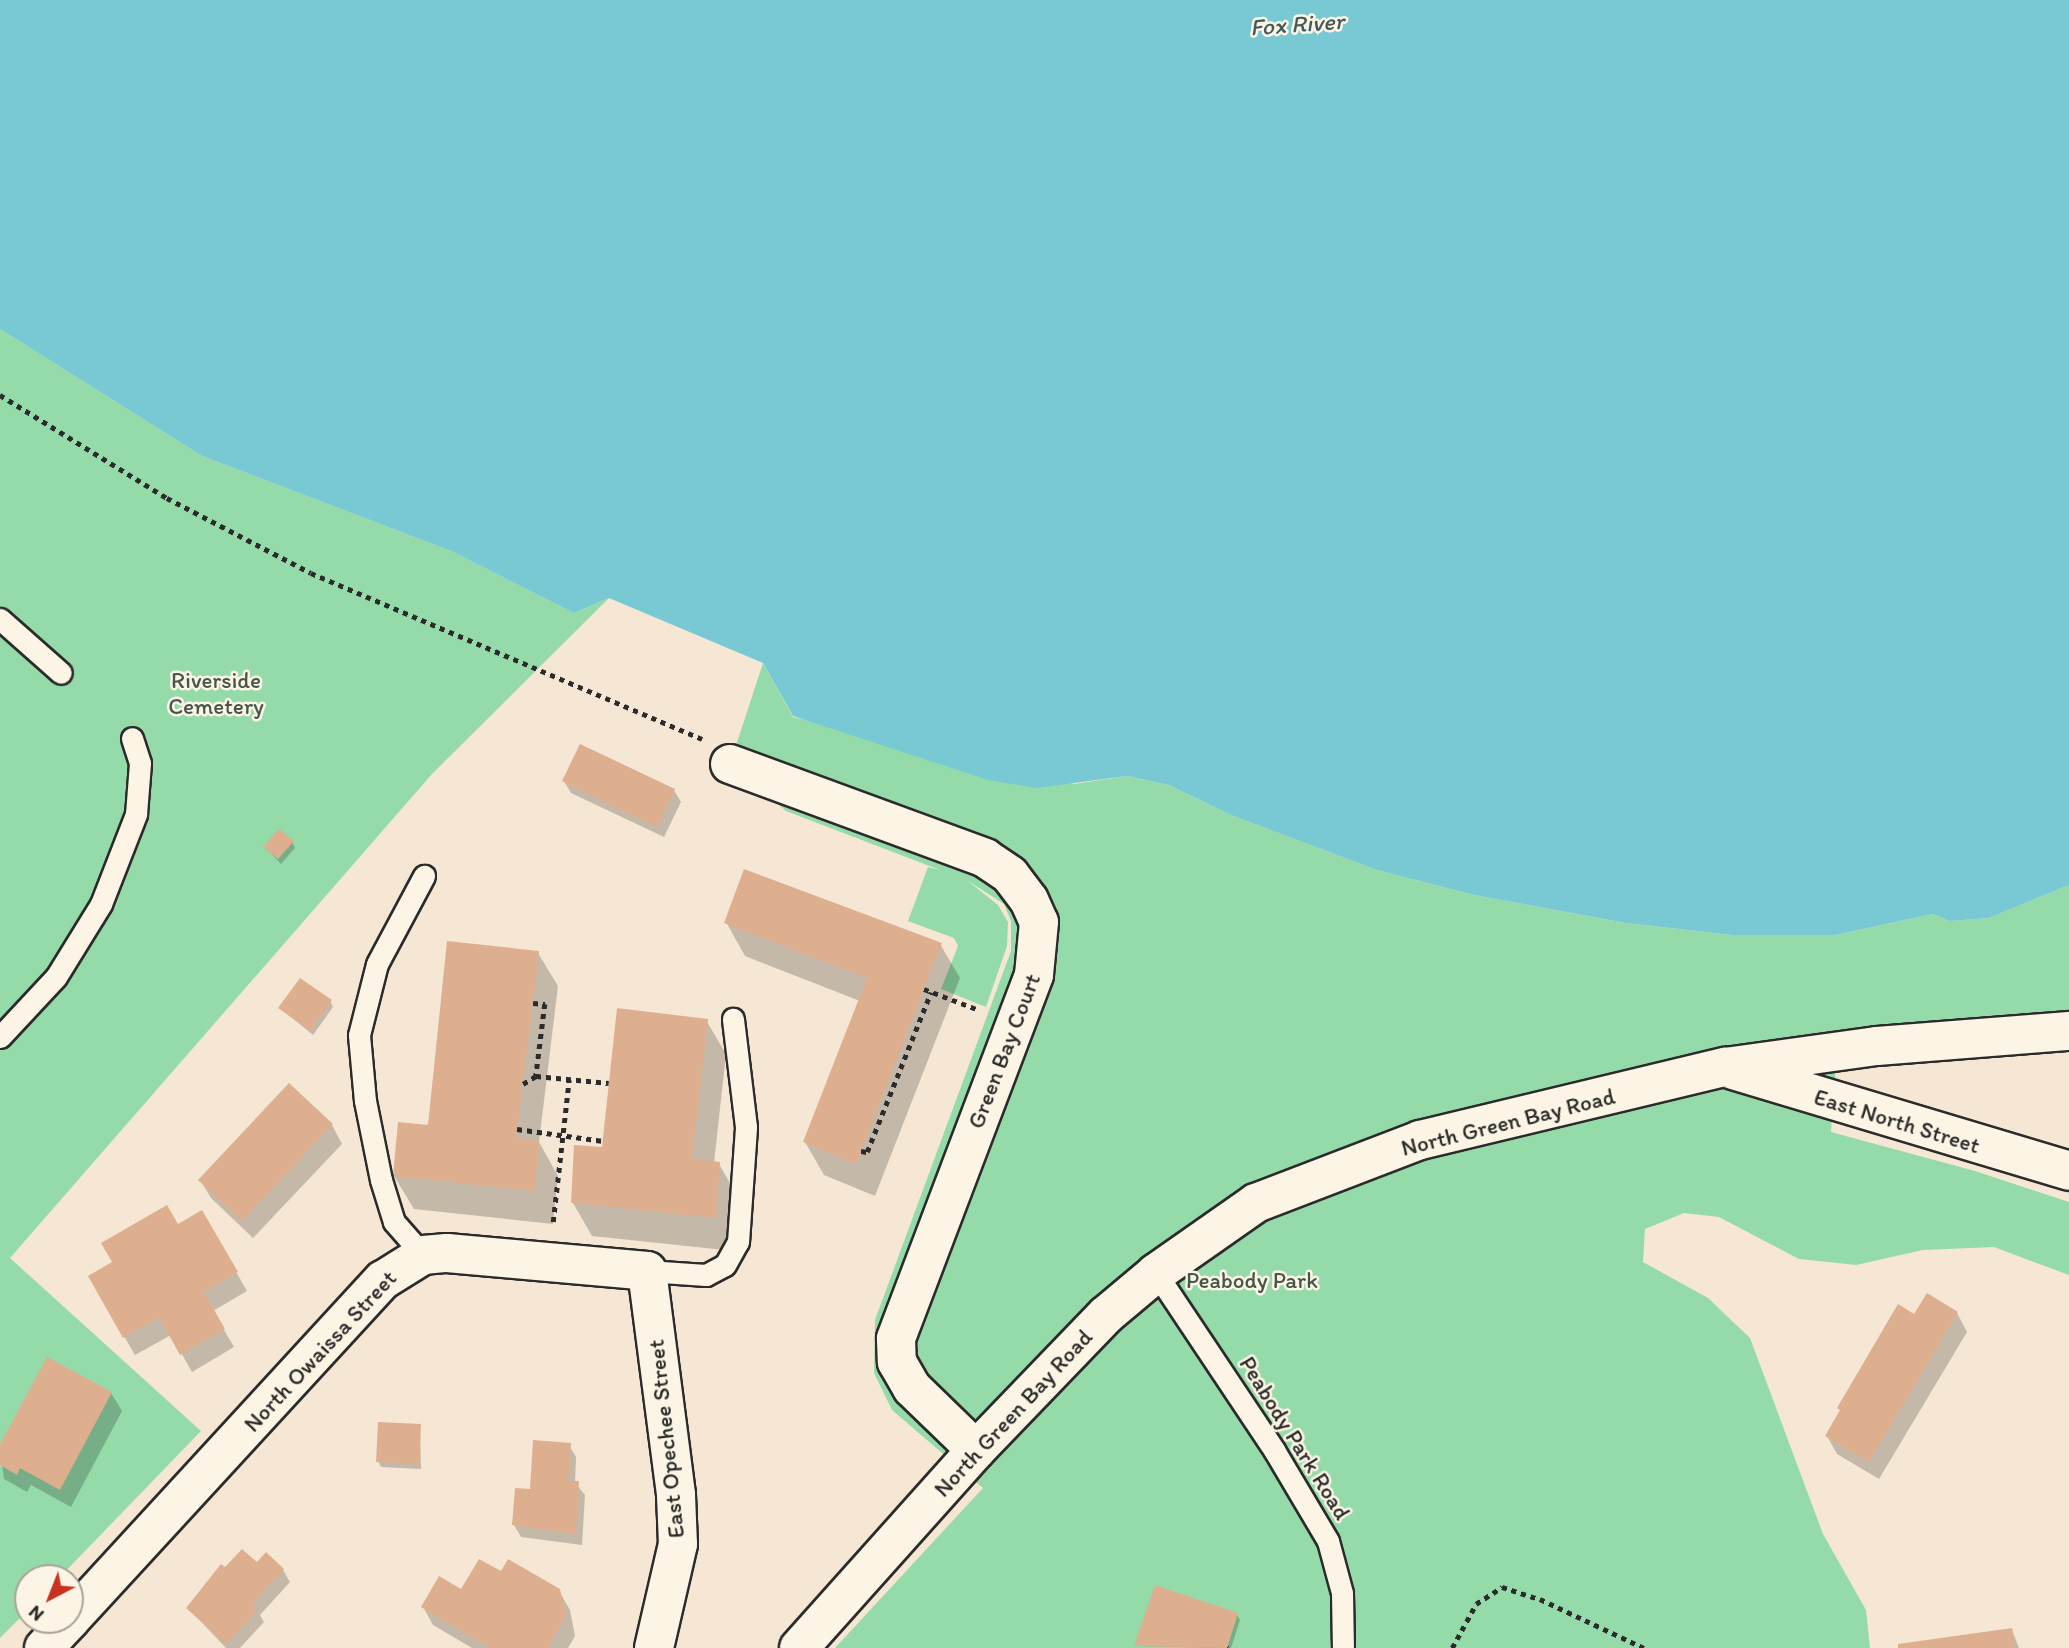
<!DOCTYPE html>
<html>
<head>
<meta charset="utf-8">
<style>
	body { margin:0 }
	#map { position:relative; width:2069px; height:1648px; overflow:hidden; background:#f6e7d4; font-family:Itim,sans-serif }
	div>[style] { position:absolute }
	.green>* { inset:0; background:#94dba9 }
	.water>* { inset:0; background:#78c9d3 }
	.shadow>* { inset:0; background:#0003 }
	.building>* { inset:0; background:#deaf8f }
	.path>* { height:4.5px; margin-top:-2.25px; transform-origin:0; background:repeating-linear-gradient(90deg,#2b2b2b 0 5px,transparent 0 10px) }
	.roads { filter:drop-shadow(2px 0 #2b2b2b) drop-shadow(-2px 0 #2b2b2b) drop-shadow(0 2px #2b2b2b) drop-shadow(0 -2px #2b2b2b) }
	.service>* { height:21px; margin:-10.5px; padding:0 10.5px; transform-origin:10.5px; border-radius:10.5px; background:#fcf5e5 }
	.minor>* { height:38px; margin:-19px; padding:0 19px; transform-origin:19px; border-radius:19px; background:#fcf5e5 }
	span { translate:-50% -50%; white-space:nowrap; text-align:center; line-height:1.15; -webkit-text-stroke:5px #fcf5e5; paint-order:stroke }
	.park-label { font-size:23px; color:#45574a }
	.street-label { font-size:23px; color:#2b2b2b }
	.water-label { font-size:24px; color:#425a5d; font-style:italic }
	.north { position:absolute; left:14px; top:1564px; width:70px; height:70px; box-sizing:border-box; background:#fcf5e5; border:2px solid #a8a49b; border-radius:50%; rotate:222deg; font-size:19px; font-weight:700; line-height:28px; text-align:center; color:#2b2b2b }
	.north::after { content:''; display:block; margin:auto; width:24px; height:32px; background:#c8321e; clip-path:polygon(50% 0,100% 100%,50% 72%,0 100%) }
</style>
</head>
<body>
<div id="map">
	<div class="green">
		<div style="clip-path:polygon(0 329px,202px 456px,451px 551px,574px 613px,609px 598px,432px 774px,10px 1258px,201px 1431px,59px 1578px,28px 1578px,28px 1610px,0 1638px)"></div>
		<div style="clip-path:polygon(763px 663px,793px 717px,1074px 784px,1127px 776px,1169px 785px,1231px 815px,1377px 870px,1474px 895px,1626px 923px,1732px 935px,1835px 935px,1933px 914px,1950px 921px,1989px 918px,2069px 885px,2069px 1010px,1838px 1037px,1831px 1132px,1975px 1171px,2069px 1202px,2069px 1275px,1994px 1247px,1923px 1250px,1856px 1265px,1799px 1259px,1719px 1217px,1684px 1213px,1645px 1229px,1643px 1262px,1708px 1298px,1750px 1338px,1823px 1534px,1866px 1610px,1870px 1648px,835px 1648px,983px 1488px,892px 1410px,874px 1373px,875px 1320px,1011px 951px,1011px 921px,1004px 904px,968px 881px,998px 905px,1008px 922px,1007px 946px,986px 1007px,941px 989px,958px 946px,954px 938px,908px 921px,928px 867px,940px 870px,786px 811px,730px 764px)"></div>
	</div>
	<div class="water">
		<div style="clip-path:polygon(0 0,2069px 0,2069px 885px,1989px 918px,1950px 921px,1933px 914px,1835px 935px,1732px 935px,1626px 923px,1474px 895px,1377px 870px,1231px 815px,1169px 785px,1127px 776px,1036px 788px,988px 780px,793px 716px,763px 663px,609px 598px,574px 613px,451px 551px,202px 456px,0 329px)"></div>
	</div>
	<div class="shadow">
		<div style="clip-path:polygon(564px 781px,674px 790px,681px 802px,664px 837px,571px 793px)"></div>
		<div style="clip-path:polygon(292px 842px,295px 848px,281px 864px,265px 847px)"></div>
		<div style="clip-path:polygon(726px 922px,940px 944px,960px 978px,875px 1196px,824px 1175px,805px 1142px,860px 1001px,745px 956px)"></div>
		<div style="clip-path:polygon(538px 953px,558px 986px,539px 1142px,558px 1176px,553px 1224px,414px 1209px,394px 1176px)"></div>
		<div style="clip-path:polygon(330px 1001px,333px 1007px,313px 1035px,280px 1008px)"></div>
		<div style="clip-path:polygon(706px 1020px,726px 1054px,714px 1163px,719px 1164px,738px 1197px,734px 1251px,592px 1236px,573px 1203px)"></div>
		<div style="clip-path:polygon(289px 1085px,332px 1125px,342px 1144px,253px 1238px,211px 1198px,200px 1180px)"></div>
		<div style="clip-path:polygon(202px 1212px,247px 1291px,213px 1311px,234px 1347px,192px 1372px,171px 1335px,135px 1355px,90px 1277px)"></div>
		<div style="clip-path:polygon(1957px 1313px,1967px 1332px,1879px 1479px,1837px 1454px,1827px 1436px,1915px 1316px)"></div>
		<div style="clip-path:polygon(111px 1393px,122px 1411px,71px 1507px,31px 1485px,27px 1492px,4px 1479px,0 1448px)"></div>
		<div style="clip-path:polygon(420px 1426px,421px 1469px,381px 1467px,378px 1461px)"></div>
		<div style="clip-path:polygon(569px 1445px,576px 1457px,575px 1483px,585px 1495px,582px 1545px,521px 1537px,514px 1525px,531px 1491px)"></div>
		<div style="clip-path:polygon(257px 1564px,283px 1570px,290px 1582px,260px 1615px,264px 1622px,240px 1648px,226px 1648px,188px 1608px)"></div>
		<div style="clip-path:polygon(501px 1574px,559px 1591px,570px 1610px,575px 1636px,568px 1648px,472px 1648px,433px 1625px,423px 1607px)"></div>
		<div style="clip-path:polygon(1237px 1615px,1240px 1620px,1231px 1648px,1136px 1646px)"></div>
		<div style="clip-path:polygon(2012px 1630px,2019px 1648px,1900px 1648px)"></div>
	</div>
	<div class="building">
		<div style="clip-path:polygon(580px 744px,675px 789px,657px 827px,562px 781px)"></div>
		<div style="clip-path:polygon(279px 829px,294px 841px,278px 859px,263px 847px)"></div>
		<div style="clip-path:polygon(744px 869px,942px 943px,856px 1164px,803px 1142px,867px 978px,724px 923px)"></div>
		<div style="clip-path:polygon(447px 941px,539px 951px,516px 1138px,539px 1141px,535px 1191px,393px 1176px,398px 1122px,428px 1125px)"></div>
		<div style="clip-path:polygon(300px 978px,332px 1000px,310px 1031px,278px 1008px)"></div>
		<div style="clip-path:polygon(617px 1008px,708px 1019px,692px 1158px,720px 1162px,716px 1218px,571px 1203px,574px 1145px,602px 1147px)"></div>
		<div style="clip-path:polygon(289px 1083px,333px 1124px,242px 1221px,198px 1180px)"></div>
		<div style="clip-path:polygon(167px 1205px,178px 1224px,202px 1210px,238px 1272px,204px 1292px,225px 1329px,180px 1355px,159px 1317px,123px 1338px,88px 1276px,112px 1262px,101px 1243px)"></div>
		<div style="clip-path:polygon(1927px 1293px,1958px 1312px,1869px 1462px,1825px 1436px,1840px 1410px,1837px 1408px,1898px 1304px,1914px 1314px)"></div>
		<div style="clip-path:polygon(47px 1357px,112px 1392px,60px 1490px,20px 1468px,17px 1475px,0 1465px,0 1444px)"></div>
		<div style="clip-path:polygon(378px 1422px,421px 1424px,419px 1464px,376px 1462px)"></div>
		<div style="clip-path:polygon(533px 1440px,571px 1443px,568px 1481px,579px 1481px,576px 1534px,512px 1525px,515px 1488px,530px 1489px)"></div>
		<div style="clip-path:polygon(242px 1549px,257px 1562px,266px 1552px,284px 1569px,252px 1604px,258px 1609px,226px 1644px,186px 1608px,221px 1564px,225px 1567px)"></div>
		<div style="clip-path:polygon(479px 1559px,501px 1571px,508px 1559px,560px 1589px,566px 1616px,548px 1648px,491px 1648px,421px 1607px,439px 1576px,461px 1589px)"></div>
		<div style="clip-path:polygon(1155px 1585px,1238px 1613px,1227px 1648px,1134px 1646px)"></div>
		<div style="clip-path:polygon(2012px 1628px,2015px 1648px,1898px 1648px,1898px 1644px)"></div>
	</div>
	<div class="path">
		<div style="left:0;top:395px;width:196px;rotate:31.7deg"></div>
		<div style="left:167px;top:498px;width:162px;rotate:27.5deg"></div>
		<div style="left:311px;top:573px;width:425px;rotate:23deg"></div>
		<div style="left:924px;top:989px;width:59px;rotate:20.9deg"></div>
		<div style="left:533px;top:1003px;width:12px;rotate:5deg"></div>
		<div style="left:545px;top:1004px;width:73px;rotate:97.1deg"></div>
		<div style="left:523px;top:1084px;width:15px;rotate:-32deg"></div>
		<div style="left:536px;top:1076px;width:73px;rotate:5.5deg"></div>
		<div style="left:517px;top:1129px;width:87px;rotate:7.9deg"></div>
		<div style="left:861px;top:1151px;width:6px;rotate:9deg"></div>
		<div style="left:867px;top:1152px;width:172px;rotate:-68.2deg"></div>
		<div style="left:553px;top:1222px;width:143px;rotate:-83.6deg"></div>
		<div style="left:1227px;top:1647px;width:1px;rotate:45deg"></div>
		<div style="left:1452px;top:1648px;width:50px;rotate:-61.4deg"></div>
		<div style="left:1476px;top:1604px;width:31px;rotate:-33deg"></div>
		<div style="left:1502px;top:1587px;width:40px;rotate:18deg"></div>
		<div style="left:1540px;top:1599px;width:115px;rotate:25.2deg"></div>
	</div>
	<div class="roads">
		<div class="service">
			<div style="left:0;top:619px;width:81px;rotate:41.5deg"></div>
			<div style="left:0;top:1037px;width:82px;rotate:-47deg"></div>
			<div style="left:56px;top:977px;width:86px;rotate:-58.3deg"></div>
			<div style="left:101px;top:904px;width:97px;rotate:-68.7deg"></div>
			<div style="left:136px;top:814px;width:51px;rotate:-85.5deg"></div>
			<div style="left:140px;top:763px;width:26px;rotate:-108deg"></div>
			<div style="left:423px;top:1255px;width:44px;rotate:-131.3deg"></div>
			<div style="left:394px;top:1222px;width:44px;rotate:-107.2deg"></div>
			<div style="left:381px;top:1180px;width:81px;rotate:-101.4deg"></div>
			<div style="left:365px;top:1101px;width:66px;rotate:-95.2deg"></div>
			<div style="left:359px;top:1035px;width:73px;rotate:-75.8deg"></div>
			<div style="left:377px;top:964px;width:100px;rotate:-61.9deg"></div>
			<div style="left:647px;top:1271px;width:59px;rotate:3.9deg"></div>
			<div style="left:706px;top:1275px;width:21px;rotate:-28deg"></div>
			<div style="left:725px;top:1265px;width:26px;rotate:-61deg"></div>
			<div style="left:738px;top:1242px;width:115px;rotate:-86deg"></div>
			<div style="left:746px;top:1127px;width:109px;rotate:-96.9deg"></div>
			<div style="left:1156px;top:1273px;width:213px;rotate:56.3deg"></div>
			<div style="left:1274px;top:1450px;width:106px;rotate:59.3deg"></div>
			<div style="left:1328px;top:1541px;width:54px;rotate:74.9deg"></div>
			<div style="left:1342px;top:1593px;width:55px;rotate:89deg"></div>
		</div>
		<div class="minor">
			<div style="left:730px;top:764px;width:272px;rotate:20.2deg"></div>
			<div style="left:985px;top:858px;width:30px;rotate:34deg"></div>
			<div style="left:1010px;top:875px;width:31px;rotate:53deg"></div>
			<div style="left:1029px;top:900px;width:24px;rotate:66deg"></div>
			<div style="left:1039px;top:922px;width:53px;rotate:95.4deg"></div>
			<div style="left:1034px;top:975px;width:389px;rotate:110.8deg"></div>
			<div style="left:896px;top:1339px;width:23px;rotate:88deg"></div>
			<div style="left:897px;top:1362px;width:30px;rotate:60deg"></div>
			<div style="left:912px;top:1388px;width:89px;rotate:44.1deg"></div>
			<div style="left:1733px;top:1070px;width:351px;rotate:16.7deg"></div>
			<div style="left:70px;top:1620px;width:462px;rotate:-47.4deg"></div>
			<div style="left:383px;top:1280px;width:47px;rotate:-32deg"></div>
			<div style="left:423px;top:1255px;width:24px;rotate:-5deg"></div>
			<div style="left:447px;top:1253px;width:201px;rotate:5.1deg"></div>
			<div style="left:647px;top:1271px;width:226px;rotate:82.6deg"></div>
			<div style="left:676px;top:1495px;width:49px;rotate:87.7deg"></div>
			<div style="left:678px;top:1544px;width:107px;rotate:103deg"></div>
			<div style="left:44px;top:1648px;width:38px;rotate:-47deg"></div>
			<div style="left:799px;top:1648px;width:266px;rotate:-48.2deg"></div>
			<div style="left:976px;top:1450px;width:187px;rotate:-46.1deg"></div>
			<div style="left:1106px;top:1315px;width:65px;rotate:-40deg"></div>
			<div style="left:1156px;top:1273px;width:122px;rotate:-35deg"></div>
			<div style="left:1256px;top:1203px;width:176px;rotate:-21deg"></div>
			<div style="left:1420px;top:1140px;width:314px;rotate:-13.5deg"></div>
			<div style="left:1725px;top:1067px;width:153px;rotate:-7.9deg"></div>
			<div style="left:1877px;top:1046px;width:193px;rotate:-4.5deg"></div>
		</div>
	</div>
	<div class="park-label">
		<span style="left:216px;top:693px">Riverside<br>Cemetery</span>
		<span style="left:1252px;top:1280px">Peabody Park</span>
	</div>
	<div class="street-label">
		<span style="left:1004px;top:1051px;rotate:-69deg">Green Bay Court</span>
		<span style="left:1897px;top:1121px;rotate:17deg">East North Street</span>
		<span style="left:1508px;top:1122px;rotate:-14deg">North Green Bay Road</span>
		<span style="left:320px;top:1351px;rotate:-47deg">North Owaissa Street</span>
		<span style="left:1013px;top:1413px;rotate:-47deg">North Green Bay Road</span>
		<span style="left:1295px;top:1438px;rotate:58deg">Peabody Park Road</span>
		<span style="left:666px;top:1439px;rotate:-96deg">East Opechee Street</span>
	</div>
	<div class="water-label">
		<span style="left:1297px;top:24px;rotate:-4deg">Fox River</span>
	</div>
	<div class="north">N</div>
</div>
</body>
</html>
